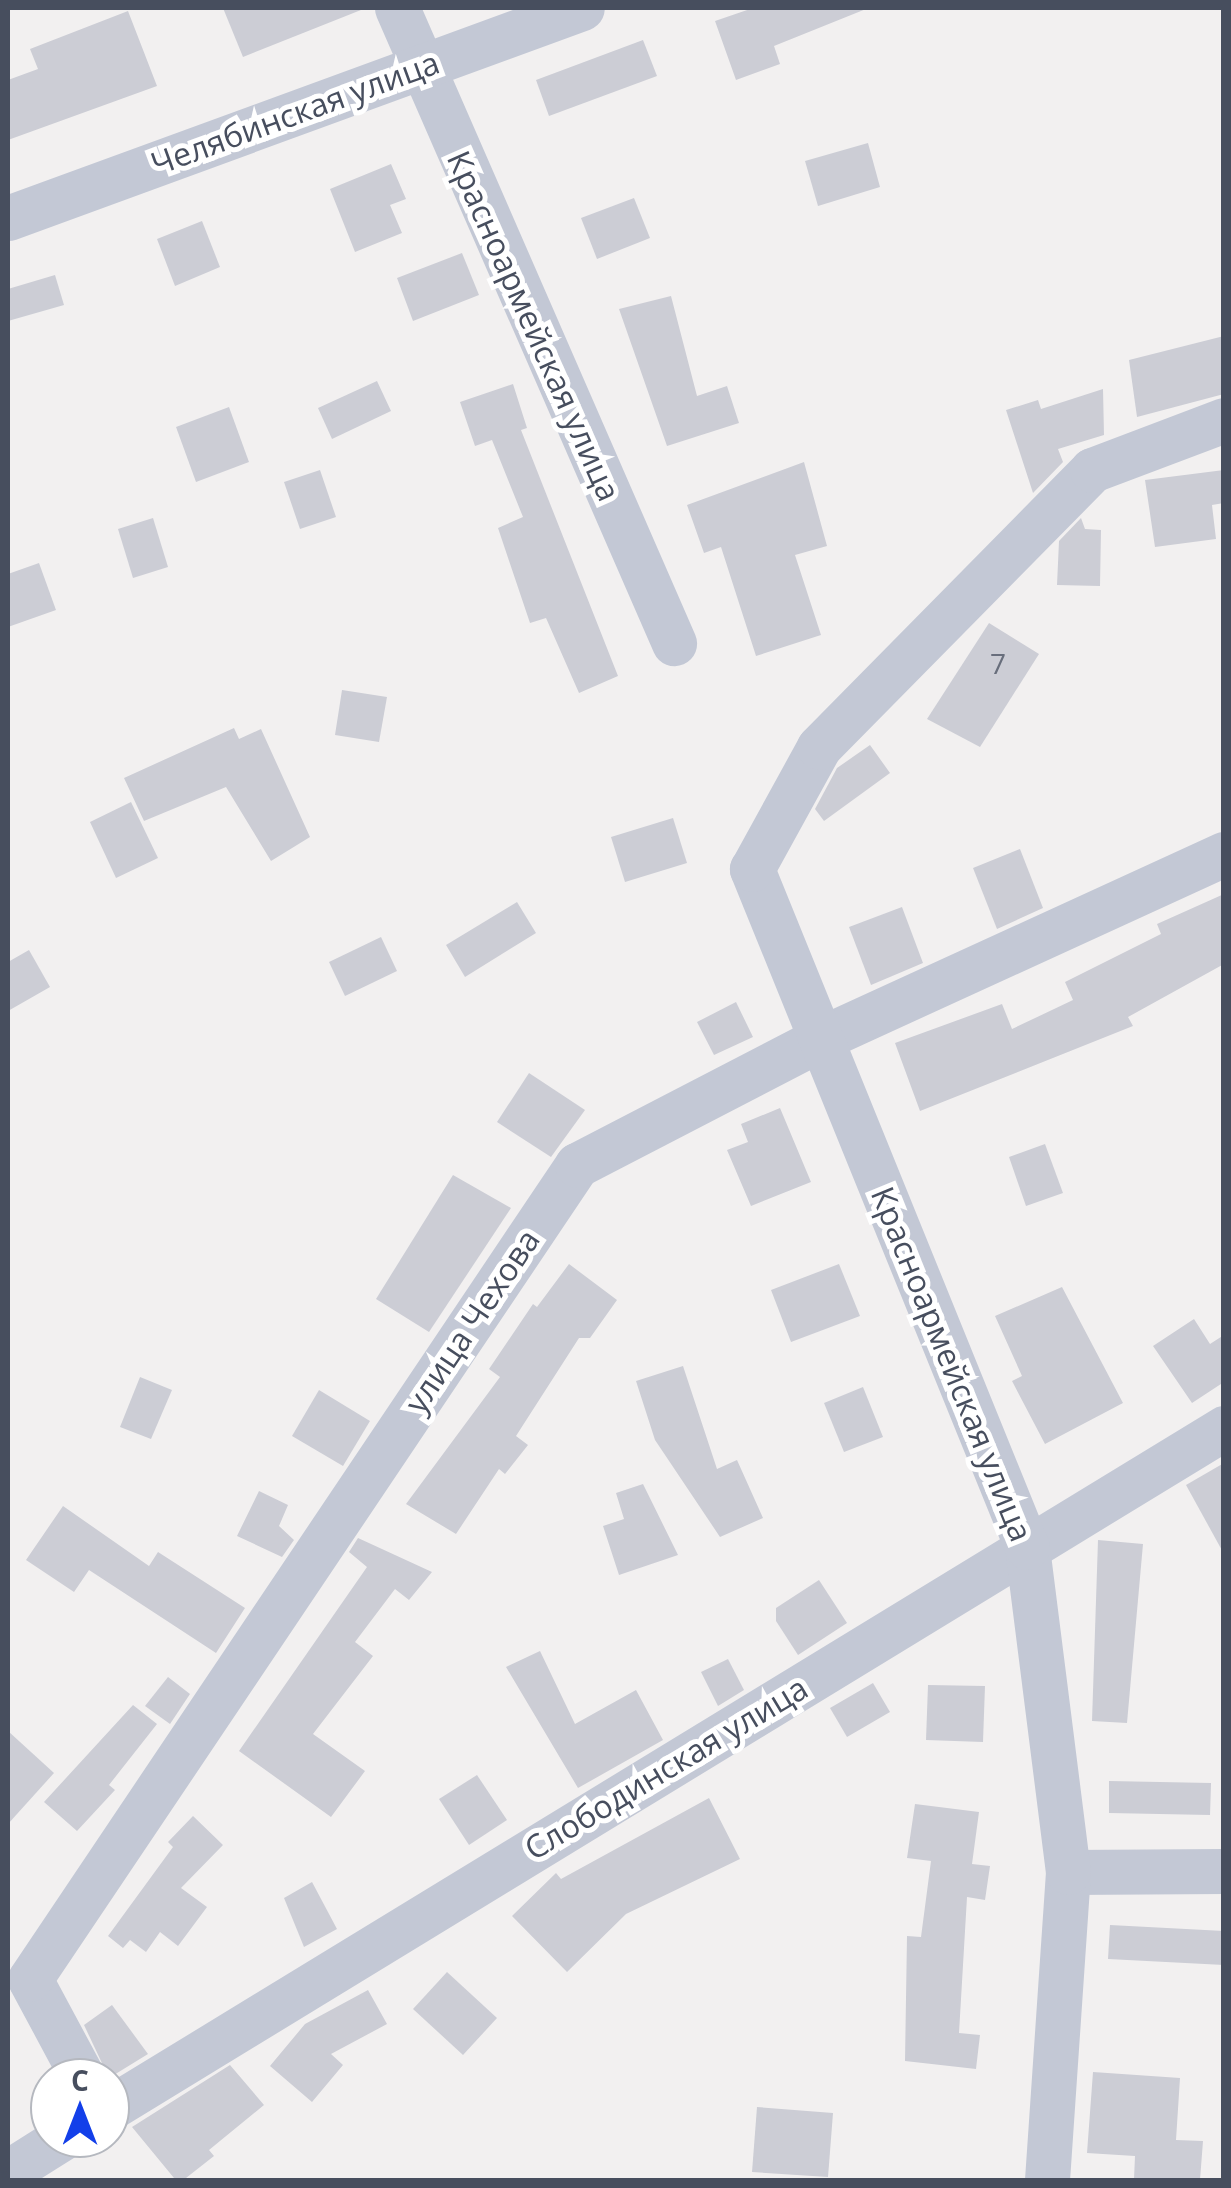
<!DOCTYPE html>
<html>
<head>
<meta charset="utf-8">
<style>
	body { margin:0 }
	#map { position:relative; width:1231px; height:2188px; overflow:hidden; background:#f2f0f0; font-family:"Open Sans",sans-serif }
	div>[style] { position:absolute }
	.building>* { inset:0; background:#cccdd5 }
	.minor>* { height:45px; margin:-22.5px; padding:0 22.5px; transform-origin:22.5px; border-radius:22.5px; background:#c3c8d5 }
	span { translate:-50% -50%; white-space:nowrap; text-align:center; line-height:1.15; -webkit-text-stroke:10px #fff; paint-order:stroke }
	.number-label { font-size:28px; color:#686e7c }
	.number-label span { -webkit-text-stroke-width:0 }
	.street-label { font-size:32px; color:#474e5e }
	.frame { position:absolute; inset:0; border:10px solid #474e5e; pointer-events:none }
	.north { position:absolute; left:30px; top:2058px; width:100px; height:100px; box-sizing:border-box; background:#fff; border:2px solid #b5b8bf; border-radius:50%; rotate:0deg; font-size:28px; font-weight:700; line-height:40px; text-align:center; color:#474e5e }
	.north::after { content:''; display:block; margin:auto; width:35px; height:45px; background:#133fe9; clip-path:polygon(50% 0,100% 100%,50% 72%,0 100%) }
</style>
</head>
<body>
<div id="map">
	<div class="building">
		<div style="clip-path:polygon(223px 8px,360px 8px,361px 10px,243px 57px)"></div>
		<div style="clip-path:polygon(753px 8px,865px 8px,866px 9px,774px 46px,780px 64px,736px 80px,715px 21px)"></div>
		<div style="clip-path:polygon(128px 11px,157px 86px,8px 140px,8px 80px,38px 69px,30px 49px)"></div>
		<div style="clip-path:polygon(643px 40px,657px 76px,549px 116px,536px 80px)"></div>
		<div style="clip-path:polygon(868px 143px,880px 187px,818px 206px,805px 161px)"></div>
		<div style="clip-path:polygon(391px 164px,406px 199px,390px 205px,402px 233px,355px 252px,330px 189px)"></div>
		<div style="clip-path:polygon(634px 198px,650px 238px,597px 259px,581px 218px)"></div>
		<div style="clip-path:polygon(202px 221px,220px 267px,175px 286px,157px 239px)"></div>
		<div style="clip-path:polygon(462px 253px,479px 295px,413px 321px,397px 278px)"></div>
		<div style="clip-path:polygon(55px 275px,64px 305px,8px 321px,8px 289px)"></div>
		<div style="clip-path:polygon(671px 296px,697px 396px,727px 386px,739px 423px,667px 446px,619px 309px)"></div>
		<div style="clip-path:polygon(1224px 336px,1224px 394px,1137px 417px,1129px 360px)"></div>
		<div style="clip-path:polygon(377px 381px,391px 411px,332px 439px,318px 408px)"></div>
		<div style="clip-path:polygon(513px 384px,527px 428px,521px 430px,618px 676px,579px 693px,546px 618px,530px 623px,498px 528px,523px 517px,492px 440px,475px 446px,460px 402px)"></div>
		<div style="clip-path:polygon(1103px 389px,1104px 435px,1058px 449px,1063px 462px,1033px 493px,1006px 410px,1038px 400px,1041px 409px)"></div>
		<div style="clip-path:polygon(229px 407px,249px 462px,196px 482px,176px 427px)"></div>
		<div style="clip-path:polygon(804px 462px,827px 546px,795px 555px,821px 635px,756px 656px,721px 547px,704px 553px,687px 505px)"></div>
		<div style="clip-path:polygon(320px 470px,336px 517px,300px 529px,284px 482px)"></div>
		<div style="clip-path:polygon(1224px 470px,1224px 503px,1212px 505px,1216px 539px,1155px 547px,1145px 480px)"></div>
		<div style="clip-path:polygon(153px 518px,168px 567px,133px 578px,118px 529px)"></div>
		<div style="clip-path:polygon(1081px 518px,1085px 529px,1101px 530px,1100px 586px,1057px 585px,1059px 541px)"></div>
		<div style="clip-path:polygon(39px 563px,56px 610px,8px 627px,8px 574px)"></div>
		<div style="clip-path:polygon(989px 623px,1039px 654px,980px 747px,927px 719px)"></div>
		<div style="clip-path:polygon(342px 690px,387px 697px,379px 742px,335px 735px)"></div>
		<div style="clip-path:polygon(234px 728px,239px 739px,261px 729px,310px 837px,271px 861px,226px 787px,144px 821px,124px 778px)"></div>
		<div style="clip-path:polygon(870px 745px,890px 773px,824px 821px,815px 809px,837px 768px)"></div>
		<div style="clip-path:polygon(131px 802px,158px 858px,116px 878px,90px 822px)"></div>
		<div style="clip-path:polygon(673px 818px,687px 863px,625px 882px,611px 837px)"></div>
		<div style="clip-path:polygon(1020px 849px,1043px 908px,997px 929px,973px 868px)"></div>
		<div style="clip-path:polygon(1224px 894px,1224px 964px,1128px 1017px,1133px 1026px,920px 1111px,895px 1043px,1002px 1004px,1012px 1029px,1073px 1000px,1065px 982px,1161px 934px,1157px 924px)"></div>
		<div style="clip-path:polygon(517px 902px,536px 933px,465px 977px,446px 945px)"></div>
		<div style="clip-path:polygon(902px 907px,923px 963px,871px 985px,849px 927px)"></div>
		<div style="clip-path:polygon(381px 937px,397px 971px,345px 996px,329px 962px)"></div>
		<div style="clip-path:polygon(29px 950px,50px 987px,8px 1011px,8px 962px)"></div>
		<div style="clip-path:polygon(736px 1002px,753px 1037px,714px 1055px,697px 1022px)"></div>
		<div style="clip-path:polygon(529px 1073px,585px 1110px,551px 1157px,497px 1122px)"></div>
		<div style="clip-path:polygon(780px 1108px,811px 1182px,751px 1206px,727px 1150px,748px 1142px,741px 1124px)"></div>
		<div style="clip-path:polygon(1045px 1144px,1063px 1193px,1026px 1206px,1009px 1157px)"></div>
		<div style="clip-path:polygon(453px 1175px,511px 1208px,429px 1332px,376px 1299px)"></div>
		<div style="clip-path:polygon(569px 1264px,617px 1300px,590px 1338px,579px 1338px,516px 1436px,528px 1445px,505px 1474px,499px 1469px,456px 1534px,406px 1504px,500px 1377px,489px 1369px,533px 1304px,537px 1307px)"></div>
		<div style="clip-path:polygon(839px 1264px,860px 1316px,791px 1342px,771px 1290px)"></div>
		<div style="clip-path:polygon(1062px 1287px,1123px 1403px,1045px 1444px,1012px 1381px,1022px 1376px,995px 1316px)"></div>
		<div style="clip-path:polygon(1194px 1319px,1210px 1344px,1224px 1335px,1224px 1382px,1192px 1403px,1153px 1346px)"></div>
		<div style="clip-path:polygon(683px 1366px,717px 1469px,737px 1460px,763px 1518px,720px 1537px,655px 1440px,636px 1381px)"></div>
		<div style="clip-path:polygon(140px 1377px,172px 1390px,151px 1439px,120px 1427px)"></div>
		<div style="clip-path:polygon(863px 1387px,883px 1437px,844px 1452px,824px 1403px)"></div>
		<div style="clip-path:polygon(319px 1390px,370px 1421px,343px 1466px,292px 1436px)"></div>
		<div style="clip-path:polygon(1224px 1463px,1224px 1554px,1186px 1485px)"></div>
		<div style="clip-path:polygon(643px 1484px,678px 1555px,619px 1575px,603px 1526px,624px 1519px,616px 1493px)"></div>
		<div style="clip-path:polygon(259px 1491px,288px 1505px,279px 1526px,294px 1540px,282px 1557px,237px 1536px)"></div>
		<div style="clip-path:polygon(63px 1506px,149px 1566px,158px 1552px,245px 1608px,216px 1653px,89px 1570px,74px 1592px,26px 1560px)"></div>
		<div style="clip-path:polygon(358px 1538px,432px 1572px,409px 1600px,395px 1589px,355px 1642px,373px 1656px,313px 1734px,365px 1771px,331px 1817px,239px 1751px,367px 1567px,349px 1552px)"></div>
		<div style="clip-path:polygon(1098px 1540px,1143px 1544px,1127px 1723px,1092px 1721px)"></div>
		<div style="clip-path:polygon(819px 1580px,847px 1623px,798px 1655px,776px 1621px,776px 1608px)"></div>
		<div style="clip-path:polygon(540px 1651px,575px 1724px,636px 1690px,663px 1740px,578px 1788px,506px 1667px)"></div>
		<div style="clip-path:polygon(728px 1659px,744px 1690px,718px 1706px,701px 1672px)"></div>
		<div style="clip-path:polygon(168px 1677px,190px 1694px,170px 1724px,145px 1706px)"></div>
		<div style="clip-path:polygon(873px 1683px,890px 1712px,847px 1737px,830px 1708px)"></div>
		<div style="clip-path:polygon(928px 1685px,985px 1686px,983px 1742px,926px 1740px)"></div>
		<div style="clip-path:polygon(133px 1705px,157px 1724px,109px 1785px,115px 1790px,77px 1831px,44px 1802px)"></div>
		<div style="clip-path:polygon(8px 1731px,54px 1773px,8px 1824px)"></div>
		<div style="clip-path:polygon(477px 1775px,507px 1820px,469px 1845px,439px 1799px)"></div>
		<div style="clip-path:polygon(1109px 1781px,1211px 1783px,1210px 1815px,1109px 1813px)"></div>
		<div style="clip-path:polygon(709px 1798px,740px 1859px,626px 1914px,567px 1972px,512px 1916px,556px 1873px,561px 1879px)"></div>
		<div style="clip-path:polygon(915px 1804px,979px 1812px,972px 1864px,990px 1866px,985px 1900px,967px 1897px,959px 2033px,980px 2035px,976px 2069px,905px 2061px,907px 1936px,921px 1937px,931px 1861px,907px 1858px)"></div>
		<div style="clip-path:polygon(193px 1816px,223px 1845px,181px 1888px,207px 1907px,178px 1946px,160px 1932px,146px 1952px,130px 1940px,123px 1948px,108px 1936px,173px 1847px,168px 1842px)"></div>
		<div style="clip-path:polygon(312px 1882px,337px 1929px,304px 1947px,284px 1898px)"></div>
		<div style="clip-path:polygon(1110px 1925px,1224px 1931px,1224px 1965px,1108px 1959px)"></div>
		<div style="clip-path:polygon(447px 1972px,497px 2018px,463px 2055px,413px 2009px)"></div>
		<div style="clip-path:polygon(368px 1990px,387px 2024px,331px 2054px,343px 2065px,312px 2102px,270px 2066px,305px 2024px)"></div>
		<div style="clip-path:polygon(112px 2005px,148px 2054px,109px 2078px,84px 2025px)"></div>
		<div style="clip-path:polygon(230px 2065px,264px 2105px,209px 2150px,214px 2156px,186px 2178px,174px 2178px,132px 2127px)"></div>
		<div style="clip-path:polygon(1093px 2072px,1180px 2078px,1176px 2140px,1203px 2141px,1200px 2180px,1134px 2179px,1135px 2156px,1087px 2153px)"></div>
		<div style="clip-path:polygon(757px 2107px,833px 2113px,828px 2177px,752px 2172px)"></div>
	</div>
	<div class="minor">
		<div style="left:397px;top:8px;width:693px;rotate:66.43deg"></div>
		<div style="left:8px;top:218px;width:611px;rotate:-20.1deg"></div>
		<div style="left:1068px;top:1872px;width:156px;rotate:-0.4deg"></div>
		<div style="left:83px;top:2078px;width:112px;rotate:-118.2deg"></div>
		<div style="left:30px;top:1979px;width:981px;rotate:-56.1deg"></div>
		<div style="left:577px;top:1165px;width:276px;rotate:-27.4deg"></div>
		<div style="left:822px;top:1038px;width:442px;rotate:-24.6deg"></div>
		<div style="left:110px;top:2108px;width:1305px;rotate:-31.4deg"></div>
		<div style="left:8px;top:2172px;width:64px;rotate:-32.2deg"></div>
		<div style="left:1047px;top:2180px;width:309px;rotate:-86.1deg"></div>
		<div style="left:1068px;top:1872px;width:328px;rotate:-97.2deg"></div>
		<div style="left:1027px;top:1547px;width:732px;rotate:-112.08deg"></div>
		<div style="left:752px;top:869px;width:139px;rotate:-61.2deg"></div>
		<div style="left:819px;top:747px;width:389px;rotate:-45.4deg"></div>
		<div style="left:1092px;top:470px;width:141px;rotate:-20.7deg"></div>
	</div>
	<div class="number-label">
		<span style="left:998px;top:663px">7</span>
	</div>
	<div class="street-label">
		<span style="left:295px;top:113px;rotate:-20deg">Челябинская улица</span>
		<span style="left:534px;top:326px;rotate:66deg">Красноармейская улица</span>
		<span style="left:472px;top:1321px;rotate:-56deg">улица Чехова</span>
		<span style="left:952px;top:1364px;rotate:68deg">Красноармейская улица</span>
		<span style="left:666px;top:1768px;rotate:-31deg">Слободинская улица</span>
	</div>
	<div class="frame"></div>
	<div class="north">С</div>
</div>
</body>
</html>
